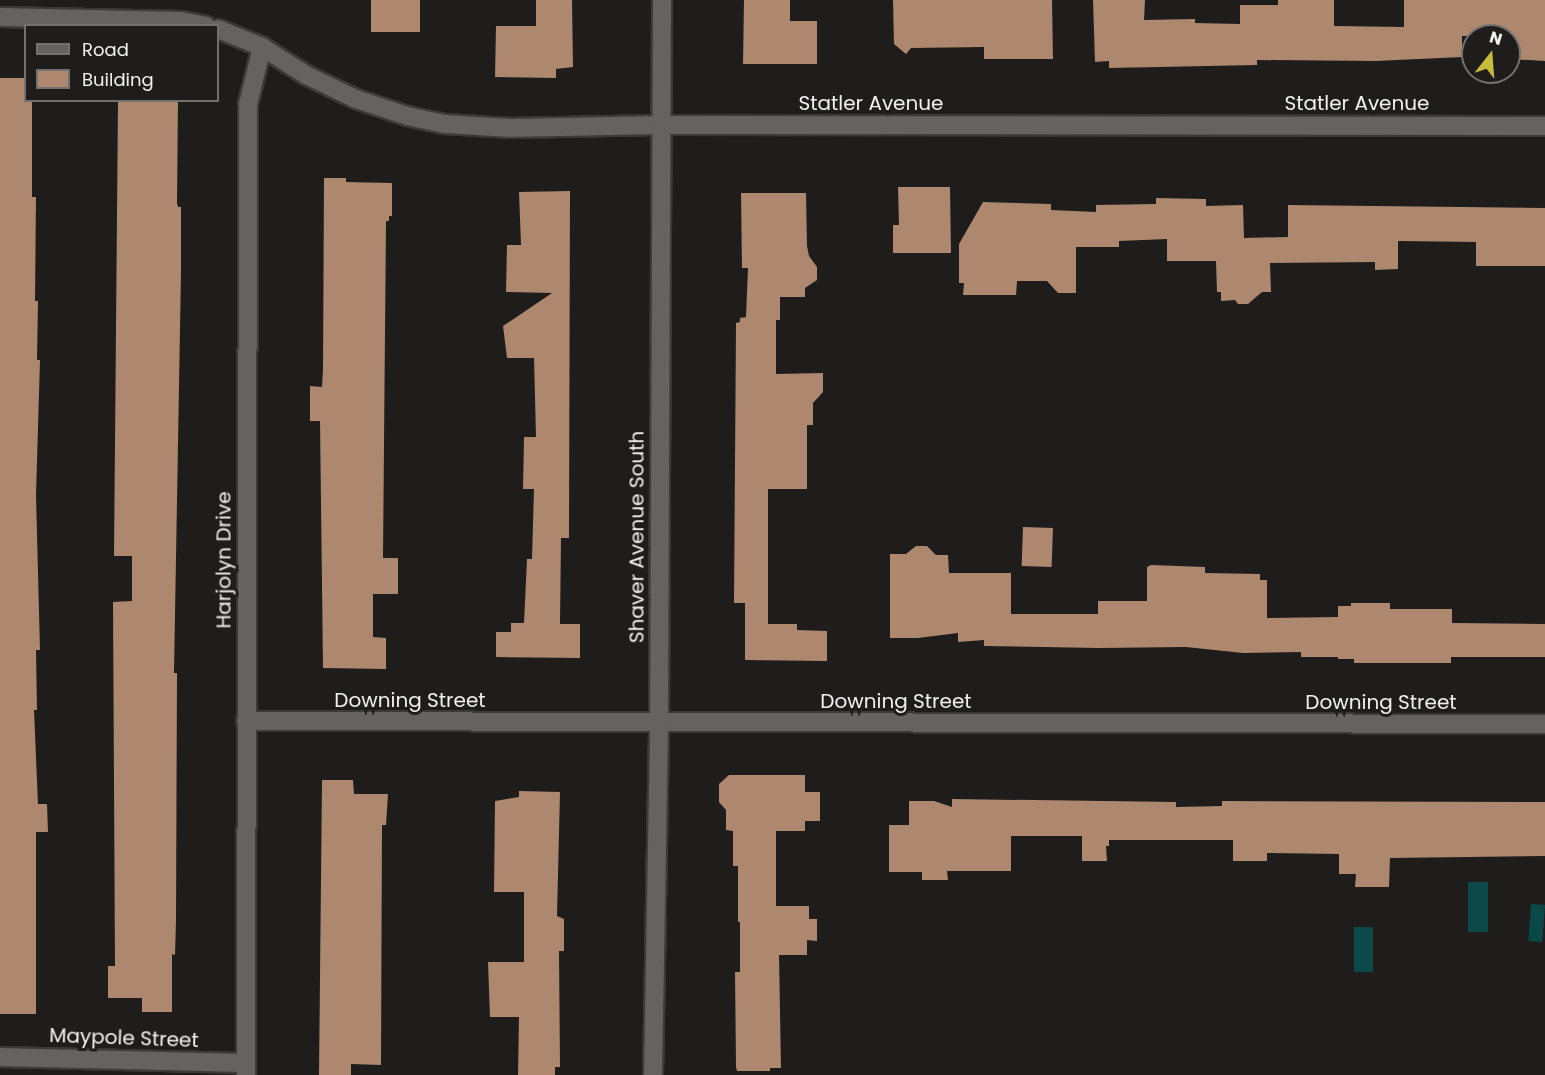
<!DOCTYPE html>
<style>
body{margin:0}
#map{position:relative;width:1545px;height:1075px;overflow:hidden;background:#1f1d1c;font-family:Poppins,sans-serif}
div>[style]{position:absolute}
.water>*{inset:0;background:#0b4949;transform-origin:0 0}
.building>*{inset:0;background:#ad876e;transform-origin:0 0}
.roads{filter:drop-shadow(2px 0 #3c3a39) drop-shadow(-2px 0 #3c3a39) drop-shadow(0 2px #3c3a39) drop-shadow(0 -2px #3c3a39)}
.minor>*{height:18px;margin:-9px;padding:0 9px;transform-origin:9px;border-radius:9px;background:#656261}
span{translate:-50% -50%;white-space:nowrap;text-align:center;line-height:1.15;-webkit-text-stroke:6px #1f1d1c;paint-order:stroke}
.street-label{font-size:20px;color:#f2f0ef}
.legend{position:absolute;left:24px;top:24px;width:195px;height:78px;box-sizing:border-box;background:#1f1d1c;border:2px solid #737170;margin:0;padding:8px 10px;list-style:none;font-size:18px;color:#f2f0ef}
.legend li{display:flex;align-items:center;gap:12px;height:30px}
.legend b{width:30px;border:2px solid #737170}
.north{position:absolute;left:1461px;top:24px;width:60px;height:60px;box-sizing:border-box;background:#1f1d1c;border:2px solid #737170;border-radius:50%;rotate:17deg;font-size:16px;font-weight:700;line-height:24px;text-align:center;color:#f2f0ef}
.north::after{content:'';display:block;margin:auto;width:21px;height:27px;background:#c6bc3c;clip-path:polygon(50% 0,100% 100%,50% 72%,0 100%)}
</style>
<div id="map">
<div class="water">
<i style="left:1468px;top:882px;width:20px;height:50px"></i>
<i style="left:1531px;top:904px;width:14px;height:37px;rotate:4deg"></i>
<i style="left:1354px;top:927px;width:19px;height:45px"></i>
</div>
<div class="building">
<i style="left:371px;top:0;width:49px;height:32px"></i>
<i style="clip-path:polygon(536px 0,572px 0,573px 67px,556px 69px,556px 78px,495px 77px,496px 26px,536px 26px)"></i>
<i style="clip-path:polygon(744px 0,790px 0,790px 21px,817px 21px,817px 64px,743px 64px)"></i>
<i style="clip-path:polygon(893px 0,1052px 0,1053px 59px,984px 59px,984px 47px,911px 48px,906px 54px,894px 44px)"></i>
<i style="clip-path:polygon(1093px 0,1145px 0,1144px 20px,1195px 19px,1195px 23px,1240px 24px,1240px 5px,1278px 5px,1278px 0,1334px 0,1334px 26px,1404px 27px,1404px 0,1545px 0,1545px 61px,1509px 59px,1509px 36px,1462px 36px,1462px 57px,1376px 61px,1257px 60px,1257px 65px,1109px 68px,1109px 61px,1095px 62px)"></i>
<i style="clip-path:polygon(0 78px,26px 78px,26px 100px,32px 100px,32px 197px,36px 197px,35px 301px,38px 301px,37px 360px,40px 360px,36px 495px,40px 650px,36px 650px,37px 710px,34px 710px,38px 804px,47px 804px,48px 832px,36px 832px,36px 1014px,0 1014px)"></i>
<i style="clip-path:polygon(118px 100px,178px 100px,177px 203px,178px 207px,181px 207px,181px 272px,174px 673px,177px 673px,176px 921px,175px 955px,172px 954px,172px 1012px,142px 1012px,142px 998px,108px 998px,108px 966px,115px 966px,113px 602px,132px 601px,132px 556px,114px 556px)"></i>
<i style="clip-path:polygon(324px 178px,346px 178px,346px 182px,392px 183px,392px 216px,389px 216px,389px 221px,386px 221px,383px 558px,398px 558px,398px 594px,373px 594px,373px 637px,386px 638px,386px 669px,323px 668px,320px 421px,310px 421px,310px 386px,322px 387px,323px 369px)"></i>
<i style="clip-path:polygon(898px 187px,950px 187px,951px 253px,893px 253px,893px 225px,899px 225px)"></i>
<i style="clip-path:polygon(570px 191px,569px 534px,569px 538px,561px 538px,560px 624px,580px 624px,580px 658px,496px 657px,496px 632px,511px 632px,511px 623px,524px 623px,527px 559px,532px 559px,534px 489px,523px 489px,524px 437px,536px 437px,534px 358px,507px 358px,503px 326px,552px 293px,506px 292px,507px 245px,521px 245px,519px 192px)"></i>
<i style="clip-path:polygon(741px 193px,806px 193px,807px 246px,809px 256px,817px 267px,817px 280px,805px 288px,805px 297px,780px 297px,780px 320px,776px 320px,776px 374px,823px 373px,823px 392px,813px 403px,813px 425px,807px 425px,807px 489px,768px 489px,768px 624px,797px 624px,797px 630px,827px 631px,827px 661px,745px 660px,745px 603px,734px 603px,736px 323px,740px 322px,740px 318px,746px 317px,748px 268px,742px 268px)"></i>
<i style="clip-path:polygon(1156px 198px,1206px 199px,1206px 206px,1243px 205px,1244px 238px,1288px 237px,1288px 205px,1545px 208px,1545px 266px,1476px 266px,1476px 242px,1398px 241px,1398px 269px,1375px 270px,1375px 262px,1270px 263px,1271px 292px,1262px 292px,1248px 304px,1238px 304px,1235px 300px,1221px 301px,1221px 292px,1217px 292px,1216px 261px,1167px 261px,1167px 239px,1119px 241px,1119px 247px,1076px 247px,1076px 293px,1058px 293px,1047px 281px,1017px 281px,1016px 295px,963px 295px,964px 283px,959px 283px,959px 244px,983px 202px,1051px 204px,1051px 210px,1096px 212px,1096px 205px,1156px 204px)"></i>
<i style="left:1023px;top:527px;width:30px;height:39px;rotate:2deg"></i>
<i style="clip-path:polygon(916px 546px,927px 546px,936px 555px,948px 555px,949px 573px,1011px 573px,1011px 614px,1098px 614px,1098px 601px,1147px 601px,1147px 567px,1151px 565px,1205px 567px,1205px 573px,1260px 574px,1260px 580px,1267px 580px,1267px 618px,1338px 617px,1338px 606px,1351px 606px,1351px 603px,1390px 603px,1390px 609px,1452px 609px,1452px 623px,1545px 624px,1545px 657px,1451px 657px,1451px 663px,1354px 663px,1354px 659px,1338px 659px,1338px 657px,1301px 657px,1301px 652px,1243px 653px,1186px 647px,1098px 648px,984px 646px,984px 640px,958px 642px,958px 633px,918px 638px,890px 638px,890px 554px,906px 554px)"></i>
<i style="clip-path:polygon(729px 775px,805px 775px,805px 792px,820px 792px,820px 821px,805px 821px,805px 831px,776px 831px,776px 906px,809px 906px,809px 919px,817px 919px,817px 941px,807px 940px,807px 955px,779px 955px,781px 1068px,770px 1068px,770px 1071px,737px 1071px,736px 1067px,735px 972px,740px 972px,740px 922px,738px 922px,738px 866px,733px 866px,733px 831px,726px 830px,726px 810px,719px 802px,719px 784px)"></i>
<i style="clip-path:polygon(322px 780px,353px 780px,354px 794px,388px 794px,386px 825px,382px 825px,381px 1065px,351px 1064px,351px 1075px,319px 1075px)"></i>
<i style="clip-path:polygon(519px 791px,560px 792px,557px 916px,564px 919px,564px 951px,559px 951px,560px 1067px,555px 1067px,555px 1075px,518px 1075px,519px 1017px,490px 1017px,488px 962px,524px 962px,524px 892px,494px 892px,495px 801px,519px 797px)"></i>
<i style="clip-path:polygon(952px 799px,1176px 802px,1176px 807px,1222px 806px,1222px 801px,1545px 802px,1545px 856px,1390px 858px,1389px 887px,1355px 887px,1356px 874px,1339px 874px,1339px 854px,1267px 853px,1267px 861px,1233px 861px,1233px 840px,1109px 840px,1109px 846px,1106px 846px,1107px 861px,1082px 861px,1082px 836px,1011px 836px,1011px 871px,947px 871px,948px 880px,922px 880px,922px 872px,889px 872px,889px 825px,909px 825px,909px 801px,934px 801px,952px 807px)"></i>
</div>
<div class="roads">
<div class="minor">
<i style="left:0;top:17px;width:181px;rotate:1.3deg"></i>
<i style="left:181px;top:21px;width:25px;rotate:11deg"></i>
<i style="left:218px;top:29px;width:48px;rotate:22.2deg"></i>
<i style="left:262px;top:47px;width:52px;rotate:32.5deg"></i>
<i style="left:306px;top:75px;width:55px;rotate:25.6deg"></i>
<i style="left:356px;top:99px;width:54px;rotate:18.4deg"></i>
<i style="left:407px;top:116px;width:39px;rotate:12deg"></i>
<i style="left:445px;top:124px;width:65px;rotate:3.5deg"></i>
<i style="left:510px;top:128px;width:150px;rotate:-1.1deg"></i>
<i style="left:660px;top:125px;width:885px;rotate:0.06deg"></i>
<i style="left:246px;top:721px;width:1299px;rotate:0.13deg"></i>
<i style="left:0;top:1057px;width:246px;rotate:1.4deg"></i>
<i style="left:246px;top:1075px;width:971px;rotate:-89.88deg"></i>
<i style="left:248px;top:104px;width:59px;rotate:-76.2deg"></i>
<i style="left:653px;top:1075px;width:353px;rotate:-89deg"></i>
<i style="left:659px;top:722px;width:722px;rotate:-89.76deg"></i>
</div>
</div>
<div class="street-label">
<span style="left:871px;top:103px">Statler Avenue</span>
<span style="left:1357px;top:103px">Statler Avenue</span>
<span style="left:637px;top:537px;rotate:-90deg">Shaver Avenue South</span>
<span style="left:224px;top:560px;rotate:-90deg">Harjolyn Drive</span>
<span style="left:410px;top:700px">Downing Street</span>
<span style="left:896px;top:701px">Downing Street</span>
<span style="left:1381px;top:702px">Downing Street</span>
<span style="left:124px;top:1038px;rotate:2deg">Maypole Street</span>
</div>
<ul class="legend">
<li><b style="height:8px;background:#656261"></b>Road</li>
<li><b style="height:16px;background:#ad876e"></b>Building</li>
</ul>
<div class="north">N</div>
</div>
